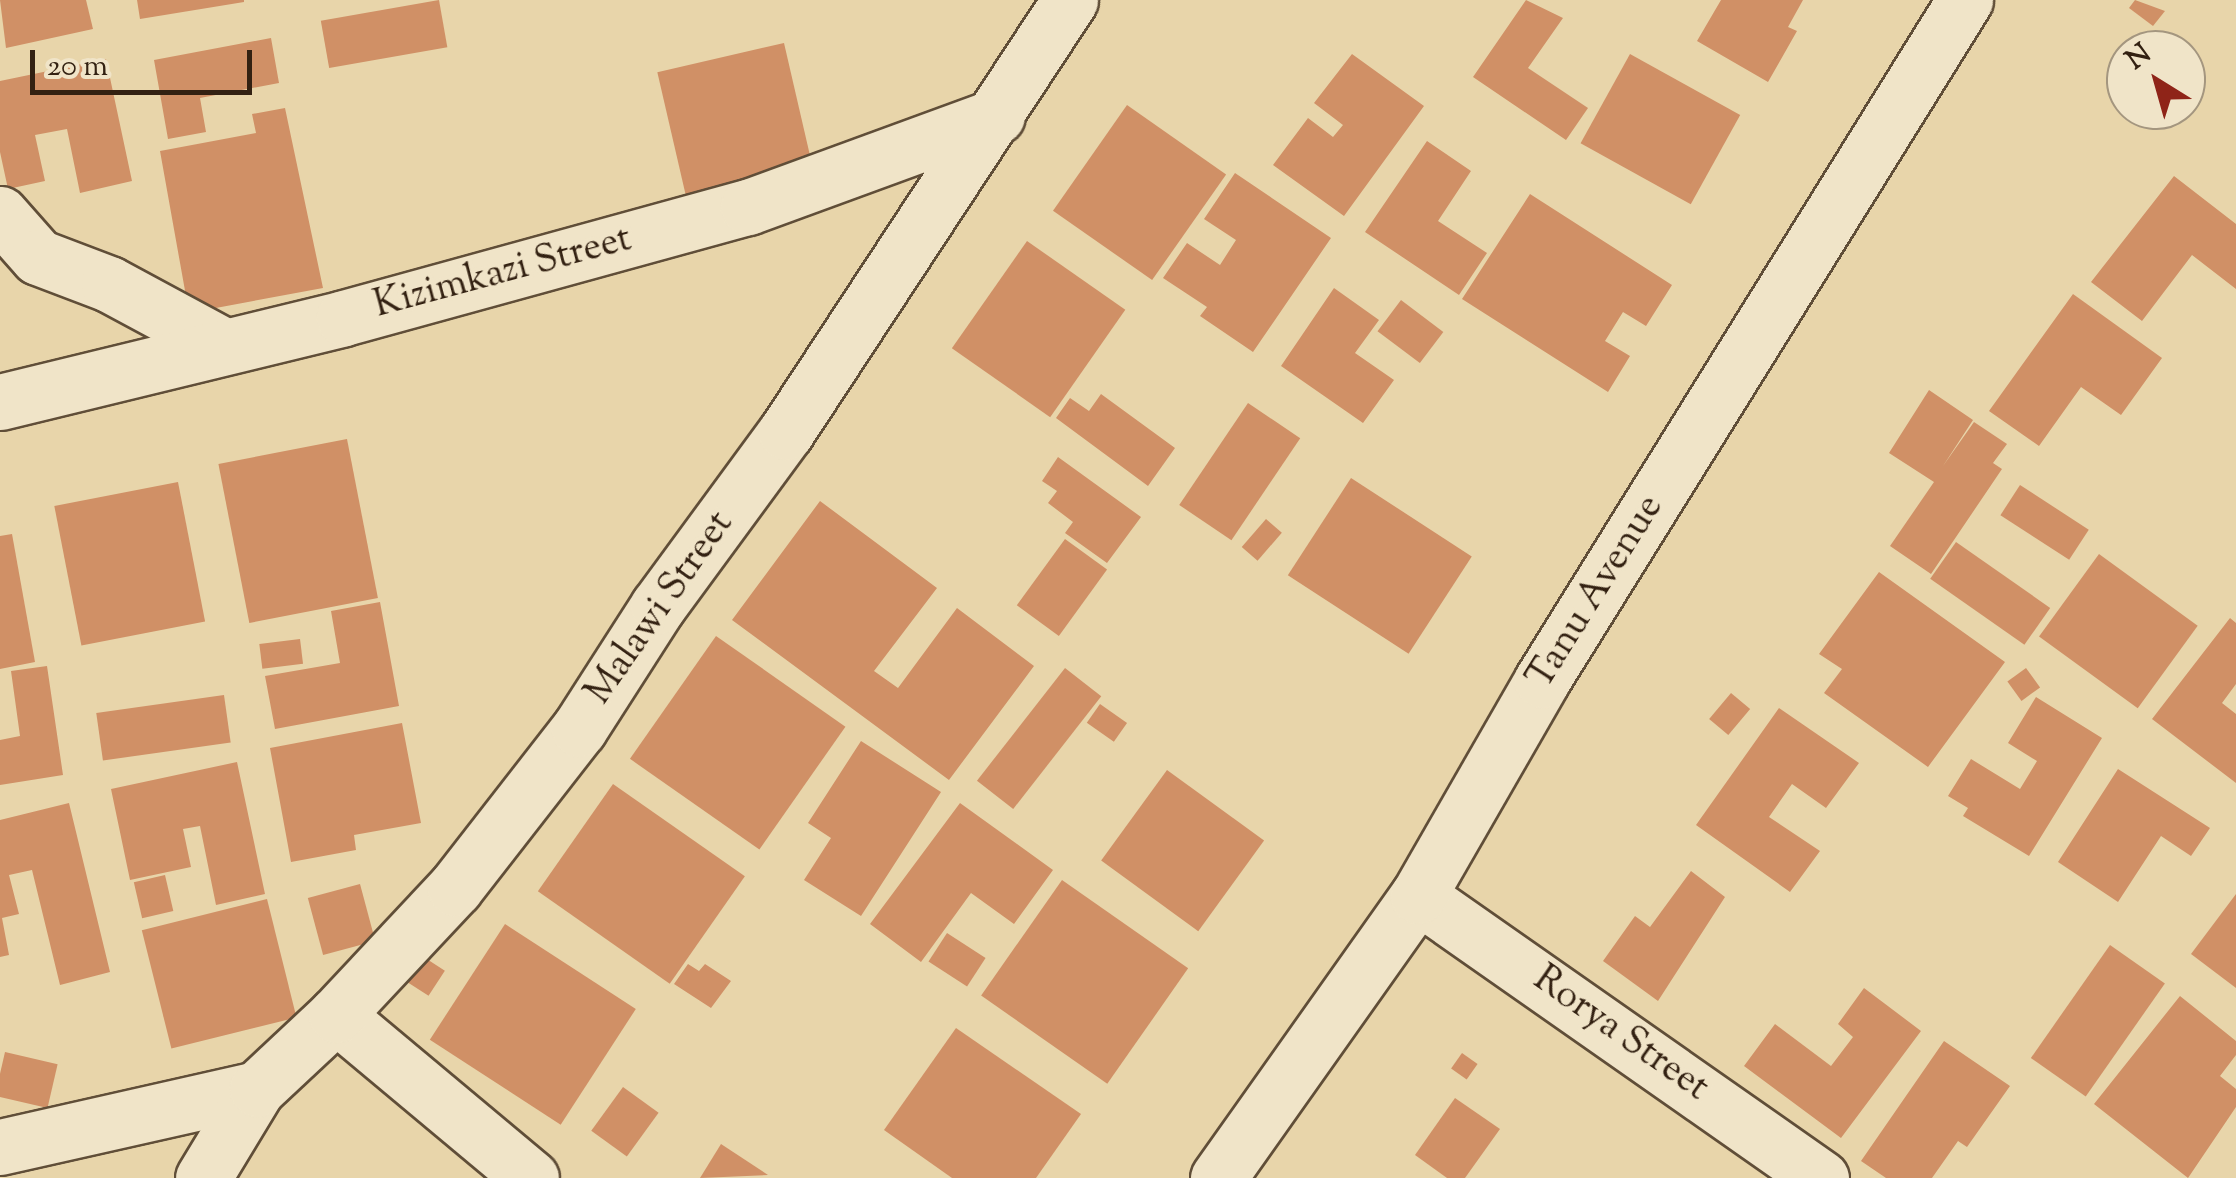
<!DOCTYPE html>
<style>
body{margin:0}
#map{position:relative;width:2236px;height:1178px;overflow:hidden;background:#e8d5aa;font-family:"Sorts Mill Goudy",serif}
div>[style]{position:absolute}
.building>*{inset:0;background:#d09066;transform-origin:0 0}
.roads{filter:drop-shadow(2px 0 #604e38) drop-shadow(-2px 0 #604e38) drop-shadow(0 2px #604e38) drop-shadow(0 -2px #604e38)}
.minor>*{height:55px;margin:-27.5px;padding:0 27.5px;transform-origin:27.5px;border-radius:27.5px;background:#f0e4c8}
span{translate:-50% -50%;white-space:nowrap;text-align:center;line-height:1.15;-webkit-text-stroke:8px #f0e4c8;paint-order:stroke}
.street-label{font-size:38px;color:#332112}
.north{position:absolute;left:2106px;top:30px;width:100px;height:100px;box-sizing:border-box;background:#f0e4c8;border:2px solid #a4967f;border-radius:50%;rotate:323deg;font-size:28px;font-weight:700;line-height:40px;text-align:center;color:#332112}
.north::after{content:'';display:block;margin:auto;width:35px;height:45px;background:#8f2418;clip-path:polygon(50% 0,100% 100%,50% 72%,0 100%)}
.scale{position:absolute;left:30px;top:50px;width:222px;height:45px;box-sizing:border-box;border:5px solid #332112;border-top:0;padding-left:12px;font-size:30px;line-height:35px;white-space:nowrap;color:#332112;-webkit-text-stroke:8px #f0e4c8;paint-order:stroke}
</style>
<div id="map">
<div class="building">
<i style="clip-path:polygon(0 0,86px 0,93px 29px,6px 48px)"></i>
<i style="clip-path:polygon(137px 0,244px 0,244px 2px,140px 19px)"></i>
<i style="left:439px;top:0;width:48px;height:120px;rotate:80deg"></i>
<i style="clip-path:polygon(1526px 0,1563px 18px,1528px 68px,1588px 108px,1566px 140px,1473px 77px)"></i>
<i style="clip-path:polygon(1721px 0,1803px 0,1788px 27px,1797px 31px,1768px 82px,1697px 41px)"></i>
<i style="clip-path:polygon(2135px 0,2165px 11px,2153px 26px,2129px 8px)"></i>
<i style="clip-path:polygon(271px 38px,279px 83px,200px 98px,206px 132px,168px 139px,154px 60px)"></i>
<i style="left:784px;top:43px;width:133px;height:130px;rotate:77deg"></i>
<i style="clip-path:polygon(1352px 54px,1424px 106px,1344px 216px,1273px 165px,1308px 118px,1333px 137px,1343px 125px,1314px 103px)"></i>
<i style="left:1630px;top:54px;width:126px;height:102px;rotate:29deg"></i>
<i style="clip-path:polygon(106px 59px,132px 181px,80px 193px,67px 129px,35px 135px,45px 181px,8px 189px,0 152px,0 81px)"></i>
<i style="left:1127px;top:105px;width:121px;height:129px;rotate:35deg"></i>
<i style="clip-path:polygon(285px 108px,323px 288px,189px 313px,160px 151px,256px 133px,252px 114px)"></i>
<i style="clip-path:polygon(1427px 141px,1471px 171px,1438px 221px,1487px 253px,1459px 295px,1365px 232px)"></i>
<i style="clip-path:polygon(1235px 173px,1331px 238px,1253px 352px,1200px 316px,1207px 307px,1163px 278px,1187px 243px,1220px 265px,1236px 240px,1204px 219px)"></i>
<i style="clip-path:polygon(2174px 176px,2236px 224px,2236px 289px,2192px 255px,2142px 321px,2091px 282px)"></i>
<i style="clip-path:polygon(1530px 194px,1672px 285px,1646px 326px,1623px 312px,1605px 341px,1630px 356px,1608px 392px,1462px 299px)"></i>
<i style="left:1027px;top:241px;width:120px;height:131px;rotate:35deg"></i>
<i style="clip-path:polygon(1334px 288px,1379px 320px,1355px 353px,1394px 380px,1363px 423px,1281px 366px)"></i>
<i style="clip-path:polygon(2073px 294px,2162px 358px,2121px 415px,2081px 387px,2039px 446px,1989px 411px)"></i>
<i style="left:1401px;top:300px;width:53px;height:39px;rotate:37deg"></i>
<i style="clip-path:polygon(1929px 390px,1973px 420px,1943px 466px,1974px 422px,2007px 444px,1993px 463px,2002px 469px,1931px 574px,1890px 546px,1934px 482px,1889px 453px)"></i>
<i style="clip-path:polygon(1101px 394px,1175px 448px,1148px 486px,1056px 418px,1070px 398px,1089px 411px)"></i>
<i style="left:1248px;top:403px;width:63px;height:123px;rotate:34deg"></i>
<i style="left:347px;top:439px;width:162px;height:131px;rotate:79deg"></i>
<i style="clip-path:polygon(1058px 457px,1141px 517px,1107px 563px,1065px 533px,1073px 522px,1048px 503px,1057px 491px,1042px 481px)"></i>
<i style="left:1351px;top:478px;width:144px;height:116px;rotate:33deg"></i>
<i style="left:178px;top:482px;width:142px;height:126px;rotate:79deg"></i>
<i style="left:2020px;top:485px;width:82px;height:36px;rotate:33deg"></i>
<i style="clip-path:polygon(820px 501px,937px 588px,874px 671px,898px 688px,957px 608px,1034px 666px,949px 780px,732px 620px)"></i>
<i style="left:1266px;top:519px;width:21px;height:37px;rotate:41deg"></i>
<i style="clip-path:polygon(12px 534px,35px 662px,0 669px,0 536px)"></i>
<i style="left:1065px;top:539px;width:52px;height:82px;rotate:36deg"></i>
<i style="left:1956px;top:542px;width:115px;height:45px;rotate:35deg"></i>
<i style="left:2099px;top:554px;width:122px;height:102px;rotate:36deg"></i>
<i style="clip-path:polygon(1879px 572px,2005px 662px,1928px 767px,1824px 693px,1842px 669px,1819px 654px)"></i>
<i style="clip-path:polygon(380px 602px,399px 706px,275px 729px,265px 676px,340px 663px,331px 611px)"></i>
<i style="clip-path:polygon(2230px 618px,2236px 623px,2236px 684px,2222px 703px,2236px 714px,2236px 783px,2152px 719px)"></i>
<i style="left:716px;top:636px;width:158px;height:150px;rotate:35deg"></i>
<i style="left:300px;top:639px;width:25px;height:41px;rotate:83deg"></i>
<i style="clip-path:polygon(47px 666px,63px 775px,0 785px,0 740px,20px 736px,11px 671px)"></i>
<i style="left:1065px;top:668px;width:46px;height:143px;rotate:38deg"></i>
<i style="left:2026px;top:668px;width:24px;height:23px;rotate:54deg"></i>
<i style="left:1731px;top:693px;width:25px;height:34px;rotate:40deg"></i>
<i style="left:224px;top:695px;width:48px;height:129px;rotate:82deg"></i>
<i style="clip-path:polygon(2036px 697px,2102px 738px,2029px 856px,1963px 816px,1968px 808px,1948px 796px,1971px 759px,2020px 789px,2037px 761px,2008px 743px)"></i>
<i style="left:1100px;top:704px;width:33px;height:23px;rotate:35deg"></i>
<i style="clip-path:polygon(1779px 708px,1859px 763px,1826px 808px,1792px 784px,1769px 817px,1820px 851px,1790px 892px,1696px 825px)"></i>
<i style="clip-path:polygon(402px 723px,421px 823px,354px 835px,356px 850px,291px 862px,270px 748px)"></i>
<i style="clip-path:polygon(861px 741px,941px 792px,861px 916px,804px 880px,831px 838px,808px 823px)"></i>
<i style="clip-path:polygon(237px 762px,265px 894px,216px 905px,200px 826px,183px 829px,191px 867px,130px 880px,111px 789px)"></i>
<i style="clip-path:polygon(2118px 769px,2210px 828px,2191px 856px,2161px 836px,2118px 902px,2058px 862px)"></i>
<i style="left:1167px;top:770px;width:120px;height:112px;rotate:36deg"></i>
<i style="left:613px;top:784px;width:161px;height:131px;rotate:35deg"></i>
<i style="clip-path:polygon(69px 803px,110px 972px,60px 985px,32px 870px,9px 875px,19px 914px,2px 918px,9px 955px,0 957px,0 820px)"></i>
<i style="clip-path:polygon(960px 803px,1053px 870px,1014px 924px,971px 893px,921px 962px,870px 924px)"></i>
<i style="clip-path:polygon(1691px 871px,1725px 897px,1658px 1001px,1603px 961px,1635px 916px,1650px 927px)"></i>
<i style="left:165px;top:875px;width:37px;height:32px;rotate:77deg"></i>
<i style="left:1062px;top:880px;width:154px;height:141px;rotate:35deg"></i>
<i style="left:360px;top:884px;width:59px;height:54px;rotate:75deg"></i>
<i style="clip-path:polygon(2236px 894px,2236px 988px,2191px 954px)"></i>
<i style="left:267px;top:899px;width:122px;height:129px;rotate:76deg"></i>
<i style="left:505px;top:924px;width:156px;height:138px;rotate:33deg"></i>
<i style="left:947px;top:933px;width:46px;height:34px;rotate:33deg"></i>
<i style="left:2110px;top:945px;width:67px;height:138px;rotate:35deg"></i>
<i style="left:413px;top:950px;width:38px;height:30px;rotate:33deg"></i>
<i style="clip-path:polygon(688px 964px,699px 971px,705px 964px,731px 981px,711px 1008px,674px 984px)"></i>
<i style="clip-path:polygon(1864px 988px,1921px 1031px,1841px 1138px,1744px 1066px,1775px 1024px,1831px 1066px,1853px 1037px,1838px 1024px)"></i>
<i style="clip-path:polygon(2180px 996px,2236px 1041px,2236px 1055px,2220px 1076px,2236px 1089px,2236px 1107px,2188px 1178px,2094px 1104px)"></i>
<i style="clip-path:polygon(956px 1028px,1081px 1114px,1036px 1178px,952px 1178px,884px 1130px)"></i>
<i style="clip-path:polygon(1944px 1041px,2010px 1086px,1967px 1147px,1958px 1141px,1932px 1178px,1886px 1178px,1861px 1161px)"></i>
<i style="left:5px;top:1052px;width:54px;height:45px;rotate:13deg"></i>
<i style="left:1462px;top:1053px;width:19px;height:19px;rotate:35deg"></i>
<i style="left:623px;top:1087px;width:44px;height:54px;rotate:36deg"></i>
<i style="clip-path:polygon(1455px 1098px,1500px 1129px,1465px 1178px,1447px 1178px,1415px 1155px)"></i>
<i style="clip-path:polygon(721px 1144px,768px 1175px,700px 1178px)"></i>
</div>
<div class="roads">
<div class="minor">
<i style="left:0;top:214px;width:57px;rotate:48.5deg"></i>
<i style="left:38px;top:257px;width:76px;rotate:20.8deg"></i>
<i style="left:109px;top:284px;width:131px;rotate:28.3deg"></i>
<i style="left:0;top:402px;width:354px;rotate:-13.7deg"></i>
<i style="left:344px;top:318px;width:419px;rotate:-15.4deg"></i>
<i style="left:748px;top:207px;width:265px;rotate:-20.1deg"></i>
<i style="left:1418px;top:896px;width:492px;rotate:35deg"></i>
<i style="left:336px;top:1015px;width:254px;rotate:39.9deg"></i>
<i style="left:0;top:1147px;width:263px;rotate:-12.7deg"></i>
<i style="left:203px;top:1178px;width:104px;rotate:-58.8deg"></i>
<i style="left:257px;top:1089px;width:108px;rotate:-43.1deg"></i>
<i style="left:336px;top:1015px;width:174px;rotate:-46.9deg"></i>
<i style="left:455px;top:888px;width:202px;rotate:-52.1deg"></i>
<i style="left:579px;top:729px;width:146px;rotate:-57.3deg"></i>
<i style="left:658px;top:606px;width:216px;rotate:-53.7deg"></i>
<i style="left:786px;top:432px;width:517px;rotate:-56.68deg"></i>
<i style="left:1218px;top:1178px;width:346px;rotate:-54.7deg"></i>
<i style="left:1418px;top:896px;width:249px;rotate:-60.1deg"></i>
<i style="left:1542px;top:680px;width:801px;rotate:-58.12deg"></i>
</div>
</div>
<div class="street-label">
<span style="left:503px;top:274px;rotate:-15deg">Kizimkazi Street</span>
<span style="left:1597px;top:593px;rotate:-58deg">Tanu Avenue</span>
<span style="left:661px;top:609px;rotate:-55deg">Malawi Street</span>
<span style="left:1620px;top:1035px;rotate:35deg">Rorya Street</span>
</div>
<div class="north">N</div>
<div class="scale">20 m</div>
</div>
